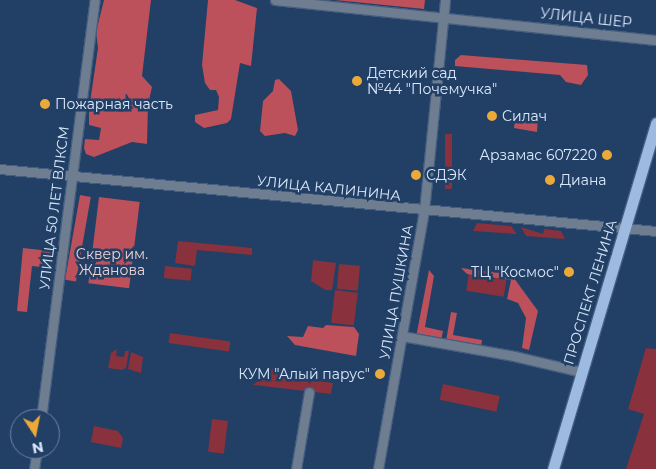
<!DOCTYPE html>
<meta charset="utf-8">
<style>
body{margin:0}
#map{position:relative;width:656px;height:469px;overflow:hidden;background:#223f65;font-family:Montserrat,sans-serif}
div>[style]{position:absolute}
.green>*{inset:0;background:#89313c;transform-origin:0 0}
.forest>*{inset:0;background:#bc505b;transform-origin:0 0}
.roads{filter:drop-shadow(1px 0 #435e80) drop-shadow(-1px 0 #435e80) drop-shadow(0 1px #435e80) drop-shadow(0 -1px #435e80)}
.minor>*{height:9px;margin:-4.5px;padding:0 4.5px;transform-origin:4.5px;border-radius:4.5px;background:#6f7d90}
.major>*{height:11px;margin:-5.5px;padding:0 5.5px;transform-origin:5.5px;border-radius:5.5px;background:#9dbae0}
.dots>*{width:14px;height:14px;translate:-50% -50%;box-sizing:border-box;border:2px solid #223f65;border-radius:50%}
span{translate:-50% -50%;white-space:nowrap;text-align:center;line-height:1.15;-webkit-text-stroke:5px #223f65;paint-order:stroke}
.street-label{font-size:14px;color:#dbe9fc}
.poi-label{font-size:14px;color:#dbe9fc}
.left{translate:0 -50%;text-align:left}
.right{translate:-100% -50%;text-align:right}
.park-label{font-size:14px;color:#f0d2d3}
.north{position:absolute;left:10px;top:409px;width:50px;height:50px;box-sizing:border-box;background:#223f65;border:1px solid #6c83a1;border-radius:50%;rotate:169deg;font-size:14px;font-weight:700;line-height:20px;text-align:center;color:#dbe9fc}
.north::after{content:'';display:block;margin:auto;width:18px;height:22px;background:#eba93a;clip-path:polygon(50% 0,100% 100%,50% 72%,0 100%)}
</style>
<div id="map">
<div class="green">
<i style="left:445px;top:134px;width:7px;height:55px"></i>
<i style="clip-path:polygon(477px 223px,511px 226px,517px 234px,473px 231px)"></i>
<i style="clip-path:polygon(521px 227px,543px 234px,544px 229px,561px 231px,565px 239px,526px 236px)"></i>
<i style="clip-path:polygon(178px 241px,252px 248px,252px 255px,197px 250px,195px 266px,175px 263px)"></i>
<i style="clip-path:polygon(313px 260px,336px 263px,332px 290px,325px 290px,311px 281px)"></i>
<i style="left:339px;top:264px;width:21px;height:25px;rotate:5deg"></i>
<i style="left:165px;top:266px;width:27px;height:12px;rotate:6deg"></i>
<i style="left:469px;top:273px;width:38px;height:18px;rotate:9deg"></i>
<i style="left:335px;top:290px;width:23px;height:33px;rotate:7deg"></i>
<i style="left:170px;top:333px;width:61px;height:10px;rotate:8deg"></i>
<i style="clip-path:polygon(646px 348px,656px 349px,656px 469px,626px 469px,644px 414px,628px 409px)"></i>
<i style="clip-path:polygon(117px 349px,116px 356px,124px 357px,125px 351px,129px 351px,126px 368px,122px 370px,108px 368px,111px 353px)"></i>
<i style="clip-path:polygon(131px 352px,143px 357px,141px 373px,128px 369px)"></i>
<i style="clip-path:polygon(272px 369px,295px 377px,333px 383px,331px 394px,253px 385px)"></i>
<i style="left:443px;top:384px;width:58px;height:16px;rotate:12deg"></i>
<i style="left:212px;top:419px;width:16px;height:33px;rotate:7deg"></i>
<i style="clip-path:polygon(94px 426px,118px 431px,123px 438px,121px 448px,91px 442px)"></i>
</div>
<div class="forest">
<i style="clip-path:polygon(104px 0,151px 0,142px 76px,152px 87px,148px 105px,147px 144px,132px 142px,94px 157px,86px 154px,84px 148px,85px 139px,99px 140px,101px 128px,89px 125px,89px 109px,98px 48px,96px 32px)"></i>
<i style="clip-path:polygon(208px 0,235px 0,257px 8px,251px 66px,240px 63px,231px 119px,227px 123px,204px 128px,195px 122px,195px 115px,218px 110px,219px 97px,216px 90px,210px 90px,205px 83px,202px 65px)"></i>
<i style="clip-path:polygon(335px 0,425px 0,424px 9px)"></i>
<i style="clip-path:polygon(461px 55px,587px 65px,588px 75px,581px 85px,566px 82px,560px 75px,455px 66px,455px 60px)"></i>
<i style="clip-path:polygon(279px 79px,291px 91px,298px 130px,295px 136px,285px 133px,265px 136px,260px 131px,263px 101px,273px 91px,275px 80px)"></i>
<i style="clip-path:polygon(516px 111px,538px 117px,537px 132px,514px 128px)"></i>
<i style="left:80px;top:195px;width:11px;height:86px;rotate:10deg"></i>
<i style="left:99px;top:197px;width:41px;height:87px;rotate:7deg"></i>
<i style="clip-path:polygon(23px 248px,50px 251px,49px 268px,32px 266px,27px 312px,17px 311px)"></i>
<i style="clip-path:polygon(461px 268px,511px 274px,538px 311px,529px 350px,522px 348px,526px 318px,518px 303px,507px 299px,511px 280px,467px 274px)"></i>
<i style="clip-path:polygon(429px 270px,434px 276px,425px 327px,443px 331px,441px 341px,416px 337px)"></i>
<i style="clip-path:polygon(451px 312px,457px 313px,453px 335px,482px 340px,481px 348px,446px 341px)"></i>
<i style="clip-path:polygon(326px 325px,354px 327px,359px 334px,356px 356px,295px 345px,287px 336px,303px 337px,308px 326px,323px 328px)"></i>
</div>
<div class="roads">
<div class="minor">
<i style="left:275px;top:0;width:383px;rotate:6deg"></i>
<i style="left:0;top:169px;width:659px;rotate:5.4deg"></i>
<i style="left:402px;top:336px;width:114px;rotate:10.1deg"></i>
<i style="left:514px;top:356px;width:69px;rotate:13.4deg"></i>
<i style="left:41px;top:419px;width:422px;rotate:-82.7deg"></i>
<i style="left:34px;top:469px;width:20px;rotate:-81deg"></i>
<i style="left:296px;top:469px;width:78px;rotate:-80.4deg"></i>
<i style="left:378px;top:469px;width:262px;rotate:-79.9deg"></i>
<i style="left:424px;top:211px;width:212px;rotate:-84.3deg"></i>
</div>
<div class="major">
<i style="left:553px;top:469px;width:361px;rotate:-73.4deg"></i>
</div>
</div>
<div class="dots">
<i style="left:357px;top:81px;background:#eba93a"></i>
<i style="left:45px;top:104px;background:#eba93a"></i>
<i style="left:492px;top:116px;background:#eba93a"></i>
<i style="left:607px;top:155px;background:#eba93a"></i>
<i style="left:416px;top:175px;background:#eba93a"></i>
<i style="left:550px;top:180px;background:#eba93a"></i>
<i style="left:569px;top:272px;background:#eba93a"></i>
<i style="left:380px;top:374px;background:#eba93a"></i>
</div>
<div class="street-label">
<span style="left:586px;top:18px;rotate:6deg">УЛИЦА ШЕР</span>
<span style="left:329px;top:188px;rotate:6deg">УЛИЦА КАЛИНИНА</span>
<span style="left:54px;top:208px;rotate:-83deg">УЛИЦА 50 ЛЕТ ВЛКСМ</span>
<span style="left:396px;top:292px;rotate:-80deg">УЛИЦА ПУШКИНА</span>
<span style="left:590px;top:292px;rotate:-73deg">ПРОСПЕКТ ЛЕНИНА</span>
</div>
<div class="poi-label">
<span class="left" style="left:367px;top:81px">Детский сад<br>№44 "Почемучка"</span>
<span class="left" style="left:55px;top:104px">Пожарная часть</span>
<span class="left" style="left:502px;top:116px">Силач</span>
<span class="right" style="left:597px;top:155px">Арзамас 607220</span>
<span class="left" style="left:426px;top:175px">СДЭК</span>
<span class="left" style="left:560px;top:180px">Диана</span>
<span class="right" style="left:559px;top:272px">ТЦ "Космос"</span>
<span class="right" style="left:370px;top:374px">КУМ "Алый парус"</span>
</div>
<div class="park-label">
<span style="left:112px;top:262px">Сквер им.<br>Жданова</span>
</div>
<div class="north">N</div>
</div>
